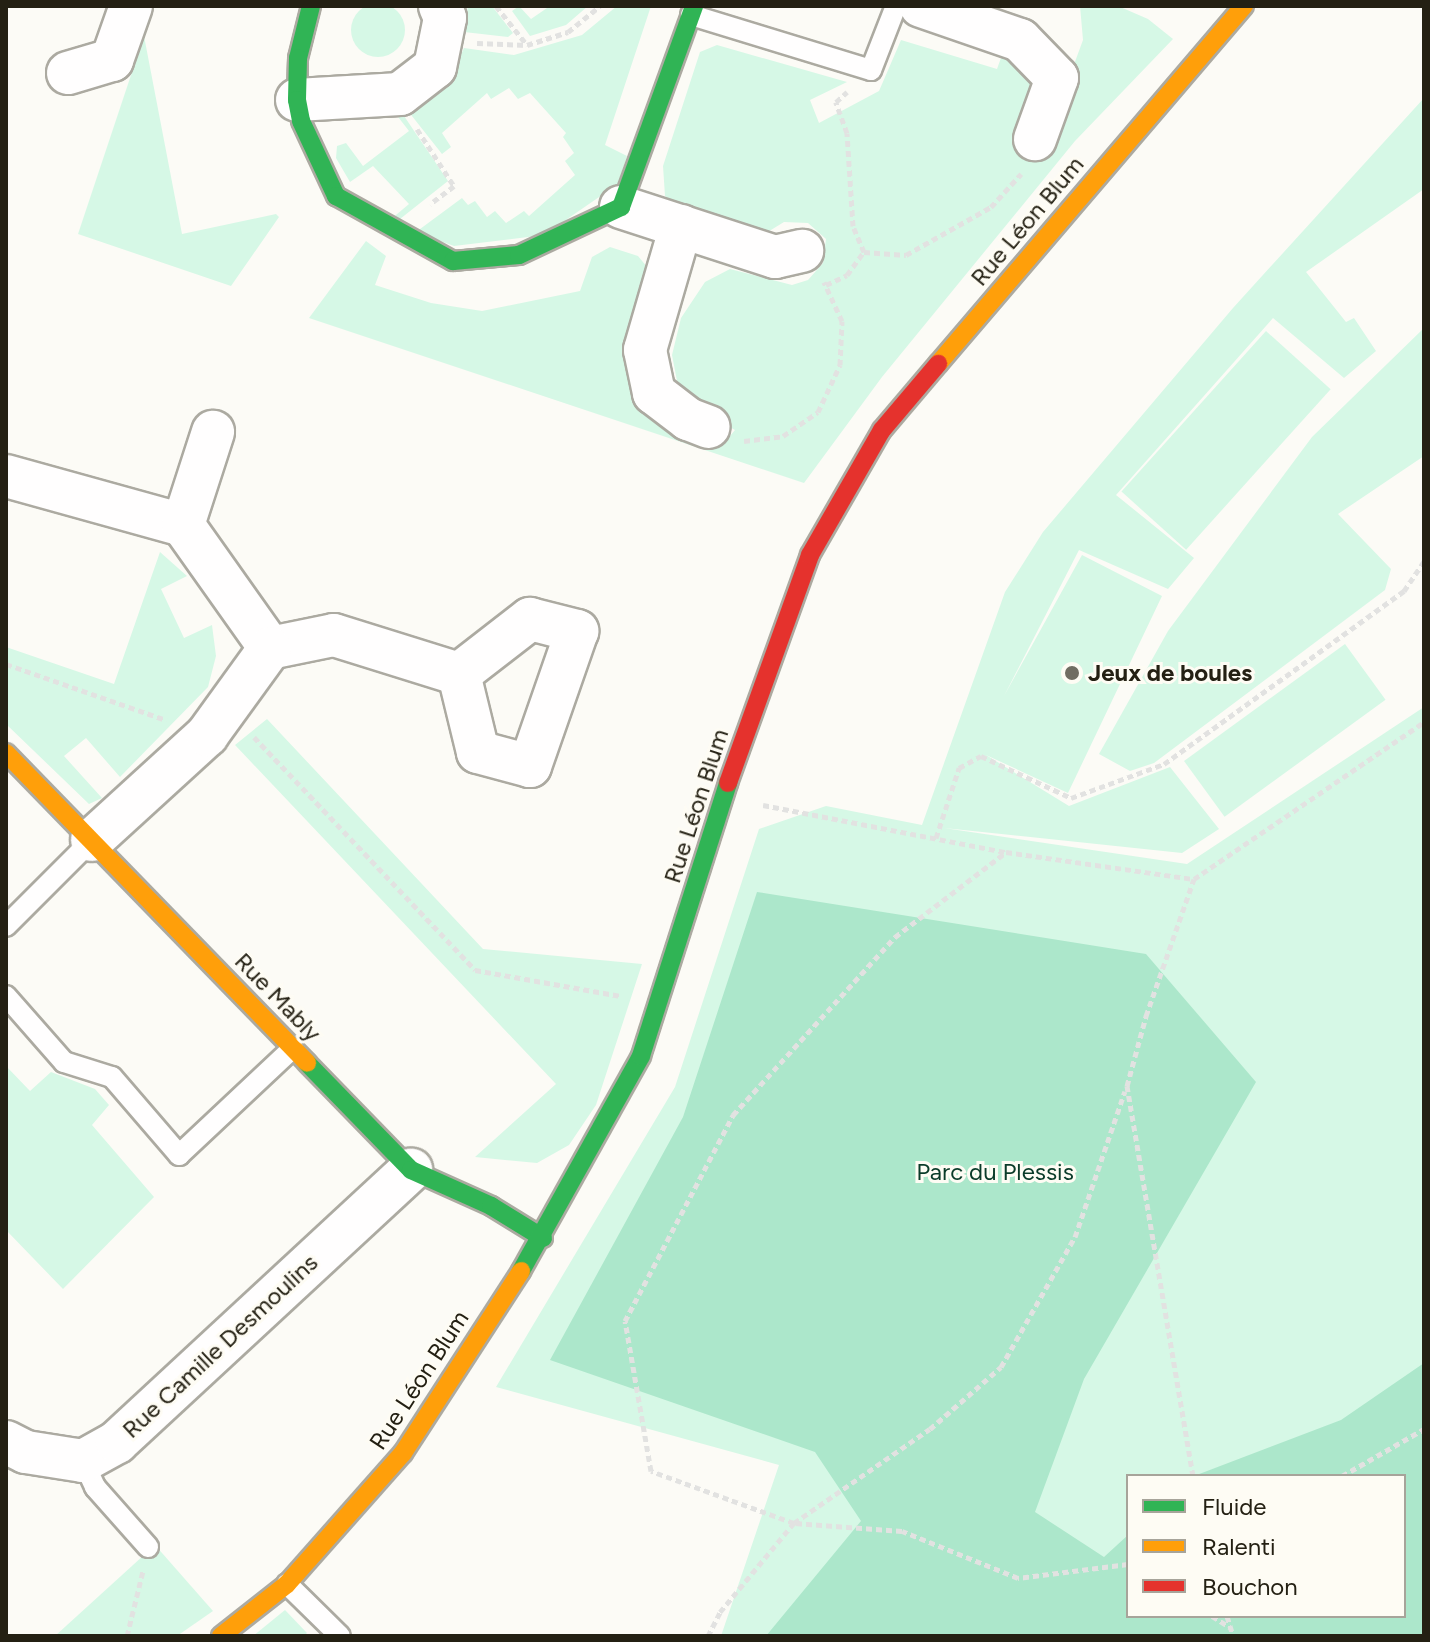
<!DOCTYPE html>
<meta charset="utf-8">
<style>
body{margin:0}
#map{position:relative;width:1430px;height:1642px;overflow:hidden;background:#fcfbf6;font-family:Figtree,sans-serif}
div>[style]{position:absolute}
.green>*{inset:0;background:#d6f8e6;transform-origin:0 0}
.round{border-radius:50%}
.forest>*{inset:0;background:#ace7cb}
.path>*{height:5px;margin-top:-2.5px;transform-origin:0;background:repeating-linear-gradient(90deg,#e2e2e1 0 6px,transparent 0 10px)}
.roads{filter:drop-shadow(2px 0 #acaaa1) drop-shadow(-2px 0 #acaaa1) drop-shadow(0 2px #acaaa1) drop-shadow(0 -2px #acaaa1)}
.lane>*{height:20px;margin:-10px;padding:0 10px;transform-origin:10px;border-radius:10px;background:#fffefe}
.street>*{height:42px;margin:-21px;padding:0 21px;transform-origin:21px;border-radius:21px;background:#fffefe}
.fast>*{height:18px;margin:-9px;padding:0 9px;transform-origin:9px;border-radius:9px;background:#30b455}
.slow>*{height:18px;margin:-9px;padding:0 9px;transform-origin:9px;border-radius:9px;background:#ff9f0a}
.jam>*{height:18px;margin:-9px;padding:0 9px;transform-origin:9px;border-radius:9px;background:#e5322d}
.dots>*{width:22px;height:22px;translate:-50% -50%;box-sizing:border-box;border:4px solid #fefcf4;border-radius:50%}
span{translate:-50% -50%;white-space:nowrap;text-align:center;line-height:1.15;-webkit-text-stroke:6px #fefcf4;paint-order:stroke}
.street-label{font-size:24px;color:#242013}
.poi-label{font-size:24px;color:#242013;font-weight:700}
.left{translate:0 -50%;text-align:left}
.park-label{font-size:24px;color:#0a3b29}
.frame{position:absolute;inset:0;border:8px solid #242013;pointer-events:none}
.legend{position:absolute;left:1126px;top:1474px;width:280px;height:144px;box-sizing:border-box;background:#fefcf4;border:2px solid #a7a49a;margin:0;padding:10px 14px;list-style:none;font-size:24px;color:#242013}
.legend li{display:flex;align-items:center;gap:16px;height:40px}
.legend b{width:40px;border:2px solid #a7a49a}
</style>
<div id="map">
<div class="green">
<i class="round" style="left:351px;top:3px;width:54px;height:54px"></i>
<i style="clip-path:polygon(468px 6px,492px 6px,513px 33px,508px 37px,464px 32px)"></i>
<i style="clip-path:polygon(519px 6px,531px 19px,547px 8px,588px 6px,566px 25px,530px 36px,512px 11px)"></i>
<i style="clip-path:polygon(617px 6px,651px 6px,605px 145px,627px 156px,618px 184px,544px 235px,454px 246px,416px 232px,462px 198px,468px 205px,475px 201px,487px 217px,495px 211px,506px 223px,524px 211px,529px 216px,575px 175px,565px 161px,574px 153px,563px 137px,566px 133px,530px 93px,518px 99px,509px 88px,491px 99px,487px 93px,442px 133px,451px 147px,442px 154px,408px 111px,451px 76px,464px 48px,514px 55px,582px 35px)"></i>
<i style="clip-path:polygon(1080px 6px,1118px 6px,1148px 19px,1173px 39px,1075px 141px,882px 377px,804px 483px,309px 318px,366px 241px,386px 256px,375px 285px,431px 303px,482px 311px,580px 291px,592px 257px,610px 247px,638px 256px,652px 273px,637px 359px,685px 428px,725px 442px,735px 430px,714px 418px,677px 381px,672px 355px,681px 318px,705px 282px,730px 269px,792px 285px,808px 280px,823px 263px,826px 239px,808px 223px,784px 222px,761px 236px,685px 210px,665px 196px,663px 166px,700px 52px,717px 45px,847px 82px,810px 100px,819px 123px,879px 91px,901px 40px,997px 69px,1002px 55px,1019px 62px,1033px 80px,1041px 154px,1083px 40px)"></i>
<i style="clip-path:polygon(144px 36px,182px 234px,276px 214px,279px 217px,231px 286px,78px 234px)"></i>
<i style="clip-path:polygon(evenodd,1424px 98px,1424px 189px,1306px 272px,1346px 322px,1354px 318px,1376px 351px,1344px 378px,1273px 318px,1116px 495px,1194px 558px,1168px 589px,1079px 550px,1004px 696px,1082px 555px,1162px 596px,1068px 793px,986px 755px,1069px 806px,1170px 767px,1219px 829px,1182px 853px,944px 828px,1187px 864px,1424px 707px,1424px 1636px,721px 1636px,779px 1465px,496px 1387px,675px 1087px,759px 829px,826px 806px,922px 825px,1005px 592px,1043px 532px,1233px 308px,1424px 98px,1128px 1476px,1404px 1476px,1404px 1616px,1128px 1616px,1128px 1476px)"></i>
<i style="clip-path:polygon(395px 113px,402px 113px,448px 181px,400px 219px,390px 220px,409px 204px,373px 166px,350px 182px,336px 158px,337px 146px,346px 143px,363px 166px,409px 131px)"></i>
<i style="clip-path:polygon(1424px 328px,1424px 456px,1338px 514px,1391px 569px,1385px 590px,1154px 763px,1130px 771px,1099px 754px,1168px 631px,1312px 437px)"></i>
<i style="left:1266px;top:331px;width:87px;height:216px;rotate:42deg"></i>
<i style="clip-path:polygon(160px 552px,187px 576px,161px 589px,184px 638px,212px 625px,216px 656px,208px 687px,120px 777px,86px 738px,64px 756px,102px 798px,89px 804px,6px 724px,6px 647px,114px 684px)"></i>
<i style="left:1345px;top:644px;width:69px;height:199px;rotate:54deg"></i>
<i style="clip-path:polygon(267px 719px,483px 949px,642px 964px,596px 1105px,569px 1145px,537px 1163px,475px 1157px,556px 1084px,235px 745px)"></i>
<i style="clip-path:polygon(6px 1066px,30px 1091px,51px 1072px,95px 1089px,109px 1105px,92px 1125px,154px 1197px,63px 1289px,6px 1230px)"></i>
<i style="clip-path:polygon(155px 1545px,213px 1611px,177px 1636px,55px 1636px)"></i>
<i style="clip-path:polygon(285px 1610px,307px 1633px,304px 1636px,253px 1636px)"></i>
</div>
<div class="forest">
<i style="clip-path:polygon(757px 892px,1146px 954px,1256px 1082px,1084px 1379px,1035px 1512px,1104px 1557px,1128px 1535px,1128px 1616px,1404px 1616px,1404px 1476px,1194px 1476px,1341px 1420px,1424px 1363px,1424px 1636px,766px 1636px,861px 1521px,815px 1452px,550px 1360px,683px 1117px)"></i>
</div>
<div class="path">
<i style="left:496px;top:6px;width:50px;rotate:51.5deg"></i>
<i style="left:477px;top:43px;width:50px;rotate:2.3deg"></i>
<i style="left:527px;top:45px;width:43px;rotate:-17.6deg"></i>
<i style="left:568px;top:32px;width:41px;rotate:-39.1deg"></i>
<i style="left:417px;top:129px;width:68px;rotate:57deg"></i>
<i style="left:454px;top:186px;width:30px;rotate:143deg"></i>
<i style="left:864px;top:252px;width:42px;rotate:4.1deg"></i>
<i style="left:906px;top:255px;width:98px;rotate:-29.5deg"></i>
<i style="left:991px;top:207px;width:45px;rotate:-47.7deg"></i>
<i style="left:826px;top:285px;width:23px;rotate:-25deg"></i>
<i style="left:847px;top:275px;width:29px;rotate:-54deg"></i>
<i style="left:864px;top:252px;width:28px;rotate:-113deg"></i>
<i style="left:853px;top:226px;width:93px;rotate:-93.7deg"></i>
<i style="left:847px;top:133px;width:33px;rotate:-110deg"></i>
<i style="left:836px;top:102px;width:15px;rotate:-42deg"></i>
<i style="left:744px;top:441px;width:39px;rotate:-7deg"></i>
<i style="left:783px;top:436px;width:42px;rotate:-34.4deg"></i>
<i style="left:818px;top:412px;width:52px;rotate:-64.9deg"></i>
<i style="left:840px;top:365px;width:44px;rotate:-87.4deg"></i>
<i style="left:842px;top:321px;width:43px;rotate:-114.8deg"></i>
<i style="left:6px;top:664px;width:170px;rotate:19.3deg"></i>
<i style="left:254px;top:737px;width:321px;rotate:46.5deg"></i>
<i style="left:475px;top:970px;width:148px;rotate:10.1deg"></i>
<i style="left:763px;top:805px;width:247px;rotate:11deg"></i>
<i style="left:936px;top:838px;width:74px;rotate:-71.8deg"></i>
<i style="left:959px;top:768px;width:25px;rotate:-29deg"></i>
<i style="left:981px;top:756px;width:99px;rotate:25deg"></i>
<i style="left:1071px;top:798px;width:99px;rotate:-20.1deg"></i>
<i style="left:1164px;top:764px;width:296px;rotate:-35.8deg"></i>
<i style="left:1404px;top:591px;width:36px;rotate:-56deg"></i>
<i style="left:1193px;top:1476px;width:396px;rotate:-99.6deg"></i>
<i style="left:1127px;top:1086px;width:73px;rotate:-74.8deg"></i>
<i style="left:1146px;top:1016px;width:145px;rotate:-70.7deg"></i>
<i style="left:1194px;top:879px;width:278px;rotate:-34.3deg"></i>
<i style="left:1342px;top:1476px;width:95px;rotate:-29.8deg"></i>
<i style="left:1128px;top:1564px;width:111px;rotate:172.7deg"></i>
<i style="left:1018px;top:1578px;width:125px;rotate:-157.9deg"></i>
<i style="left:902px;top:1531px;width:108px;rotate:-175.8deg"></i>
<i style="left:794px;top:1523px;width:152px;rotate:-160deg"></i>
<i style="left:651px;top:1471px;width:152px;rotate:-99.8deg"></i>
<i style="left:625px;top:1321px;width:233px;rotate:-62.3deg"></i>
<i style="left:733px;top:1115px;width:241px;rotate:-47.7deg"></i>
<i style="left:895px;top:937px;width:140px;rotate:-37.4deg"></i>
<i style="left:1006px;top:852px;width:190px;rotate:8.2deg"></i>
<i style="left:1212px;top:1616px;width:22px;rotate:32deg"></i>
<i style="left:1227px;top:1616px;width:21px;rotate:73deg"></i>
<i style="left:127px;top:1636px;width:67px;rotate:-76.2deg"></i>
<i style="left:708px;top:1636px;width:27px;rotate:-63deg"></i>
<i style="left:720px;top:1612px;width:116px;rotate:-50.3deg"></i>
<i style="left:794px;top:1523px;width:165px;rotate:-34.7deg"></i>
<i style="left:930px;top:1429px;width:94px;rotate:-41.1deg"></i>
<i style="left:1001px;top:1367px;width:150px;rotate:-60.4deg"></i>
<i style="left:1075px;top:1237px;width:154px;rotate:-71.1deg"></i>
</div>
<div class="roads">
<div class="lane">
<i style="left:691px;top:15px;width:188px;rotate:17deg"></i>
<i style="left:871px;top:70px;width:69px;rotate:-68.7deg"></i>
<i style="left:6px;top:926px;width:122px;rotate:-45deg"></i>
<i style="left:6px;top:996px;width:88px;rotate:48.7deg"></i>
<i style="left:64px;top:1062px;width:50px;rotate:17.4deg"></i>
<i style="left:112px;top:1077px;width:103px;rotate:49.3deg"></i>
<i style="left:179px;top:1155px;width:156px;rotate:-43.2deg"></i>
<i style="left:83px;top:1461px;width:29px;rotate:65deg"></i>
<i style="left:95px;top:1487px;width:80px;rotate:48.5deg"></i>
<i style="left:287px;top:1584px;width:74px;rotate:44.5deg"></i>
</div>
<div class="street">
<i style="left:921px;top:6px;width:105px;rotate:19deg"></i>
<i style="left:1020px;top:40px;width:53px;rotate:45.8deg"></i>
<i style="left:1057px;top:78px;width:65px;rotate:109.8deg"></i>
<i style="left:68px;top:73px;width:46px;rotate:-16.5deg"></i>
<i style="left:112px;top:60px;width:57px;rotate:-70.6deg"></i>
<i style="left:297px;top:100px;width:103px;rotate:-3.3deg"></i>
<i style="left:400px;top:94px;width:44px;rotate:-37.6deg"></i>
<i style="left:435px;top:67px;width:50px;rotate:-78.5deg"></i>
<i style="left:445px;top:18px;width:13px;rotate:-113deg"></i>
<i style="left:621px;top:207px;width:162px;rotate:18deg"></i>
<i style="left:775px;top:257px;width:28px;rotate:-13deg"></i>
<i style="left:681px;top:226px;width:129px;rotate:106.2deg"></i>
<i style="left:645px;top:350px;width:44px;rotate:78.2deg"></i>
<i style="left:654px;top:393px;width:43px;rotate:37.4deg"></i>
<i style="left:688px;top:419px;width:22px;rotate:21deg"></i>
<i style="left:6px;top:476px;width:184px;rotate:15.5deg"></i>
<i style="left:183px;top:525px;width:151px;rotate:54.7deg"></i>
<i style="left:270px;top:648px;width:65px;rotate:-11.5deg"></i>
<i style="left:334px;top:635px;width:131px;rotate:17.3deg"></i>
<i style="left:183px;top:525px;width:98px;rotate:-72.1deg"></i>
<i style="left:530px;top:619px;width:49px;rotate:14.3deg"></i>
<i style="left:577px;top:631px;width:143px;rotate:109.2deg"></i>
<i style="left:530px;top:766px;width:54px;rotate:-164.9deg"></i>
<i style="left:478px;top:752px;width:80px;rotate:-103.7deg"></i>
<i style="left:459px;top:674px;width:90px;rotate:-37.8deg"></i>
<i style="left:92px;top:840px;width:156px;rotate:-42.4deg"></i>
<i style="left:207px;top:735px;width:107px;rotate:-54.1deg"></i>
<i style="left:6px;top:1442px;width:22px;rotate:27deg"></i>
<i style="left:26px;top:1452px;width:58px;rotate:9deg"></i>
<i style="left:83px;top:1461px;width:39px;rotate:-29deg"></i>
<i style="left:117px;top:1442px;width:401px;rotate:-42.8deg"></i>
</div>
<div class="fast">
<i style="left:311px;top:6px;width:54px;rotate:104deg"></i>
<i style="left:298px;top:58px;width:42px;rotate:91.4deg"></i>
<i style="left:297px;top:100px;width:21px;rotate:79deg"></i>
<i style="left:301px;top:121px;width:83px;rotate:65deg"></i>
<i style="left:336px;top:196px;width:134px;rotate:29.1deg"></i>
<i style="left:453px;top:261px;width:66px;rotate:-5.2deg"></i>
<i style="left:519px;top:255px;width:113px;rotate:-25.2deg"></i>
<i style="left:621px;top:207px;width:214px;rotate:-70deg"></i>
<i style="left:307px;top:1063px;width:149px;rotate:45.8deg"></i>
<i style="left:411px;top:1170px;width:88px;rotate:24.2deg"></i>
<i style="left:491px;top:1206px;width:61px;rotate:31.6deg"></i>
<i style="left:521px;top:1271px;width:246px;rotate:-60.8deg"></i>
<i style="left:641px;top:1056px;width:287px;rotate:-72.3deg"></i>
</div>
<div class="slow">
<i style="left:938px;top:364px;width:471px;rotate:-49.5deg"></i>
<i style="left:6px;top:753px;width:432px;rotate:45.8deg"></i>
<i style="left:221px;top:1636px;width:84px;rotate:-38.2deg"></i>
<i style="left:287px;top:1584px;width:175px;rotate:-48.5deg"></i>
<i style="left:403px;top:1453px;width:217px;rotate:-57deg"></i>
</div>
<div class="jam">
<i style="left:728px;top:783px;width:242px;rotate:-70.2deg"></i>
<i style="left:810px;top:555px;width:144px;rotate:-60.1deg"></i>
<i style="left:882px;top:430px;width:87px;rotate:-49.7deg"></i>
</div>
</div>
<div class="dots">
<i style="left:1072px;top:673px;background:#706d62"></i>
</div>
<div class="street-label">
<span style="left:1027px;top:221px;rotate:-50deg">Rue Léon Blum</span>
<span style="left:696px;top:806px;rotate:-72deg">Rue Léon Blum</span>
<span style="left:278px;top:997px;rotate:46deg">Rue Mably</span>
<span style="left:220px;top:1346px;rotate:-43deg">Rue Camille Desmoulins</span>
<span style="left:419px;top:1380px;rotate:-57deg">Rue Léon Blum</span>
</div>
<div class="poi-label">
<span class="left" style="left:1088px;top:673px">Jeux de boules</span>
</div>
<div class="park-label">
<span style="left:995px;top:1172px">Parc du Plessis</span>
</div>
<div class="frame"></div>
<ul class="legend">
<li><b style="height:10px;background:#30b455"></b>Fluide</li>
<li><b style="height:10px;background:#ff9f0a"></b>Ralenti</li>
<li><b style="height:10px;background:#e5322d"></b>Bouchon</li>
</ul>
</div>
